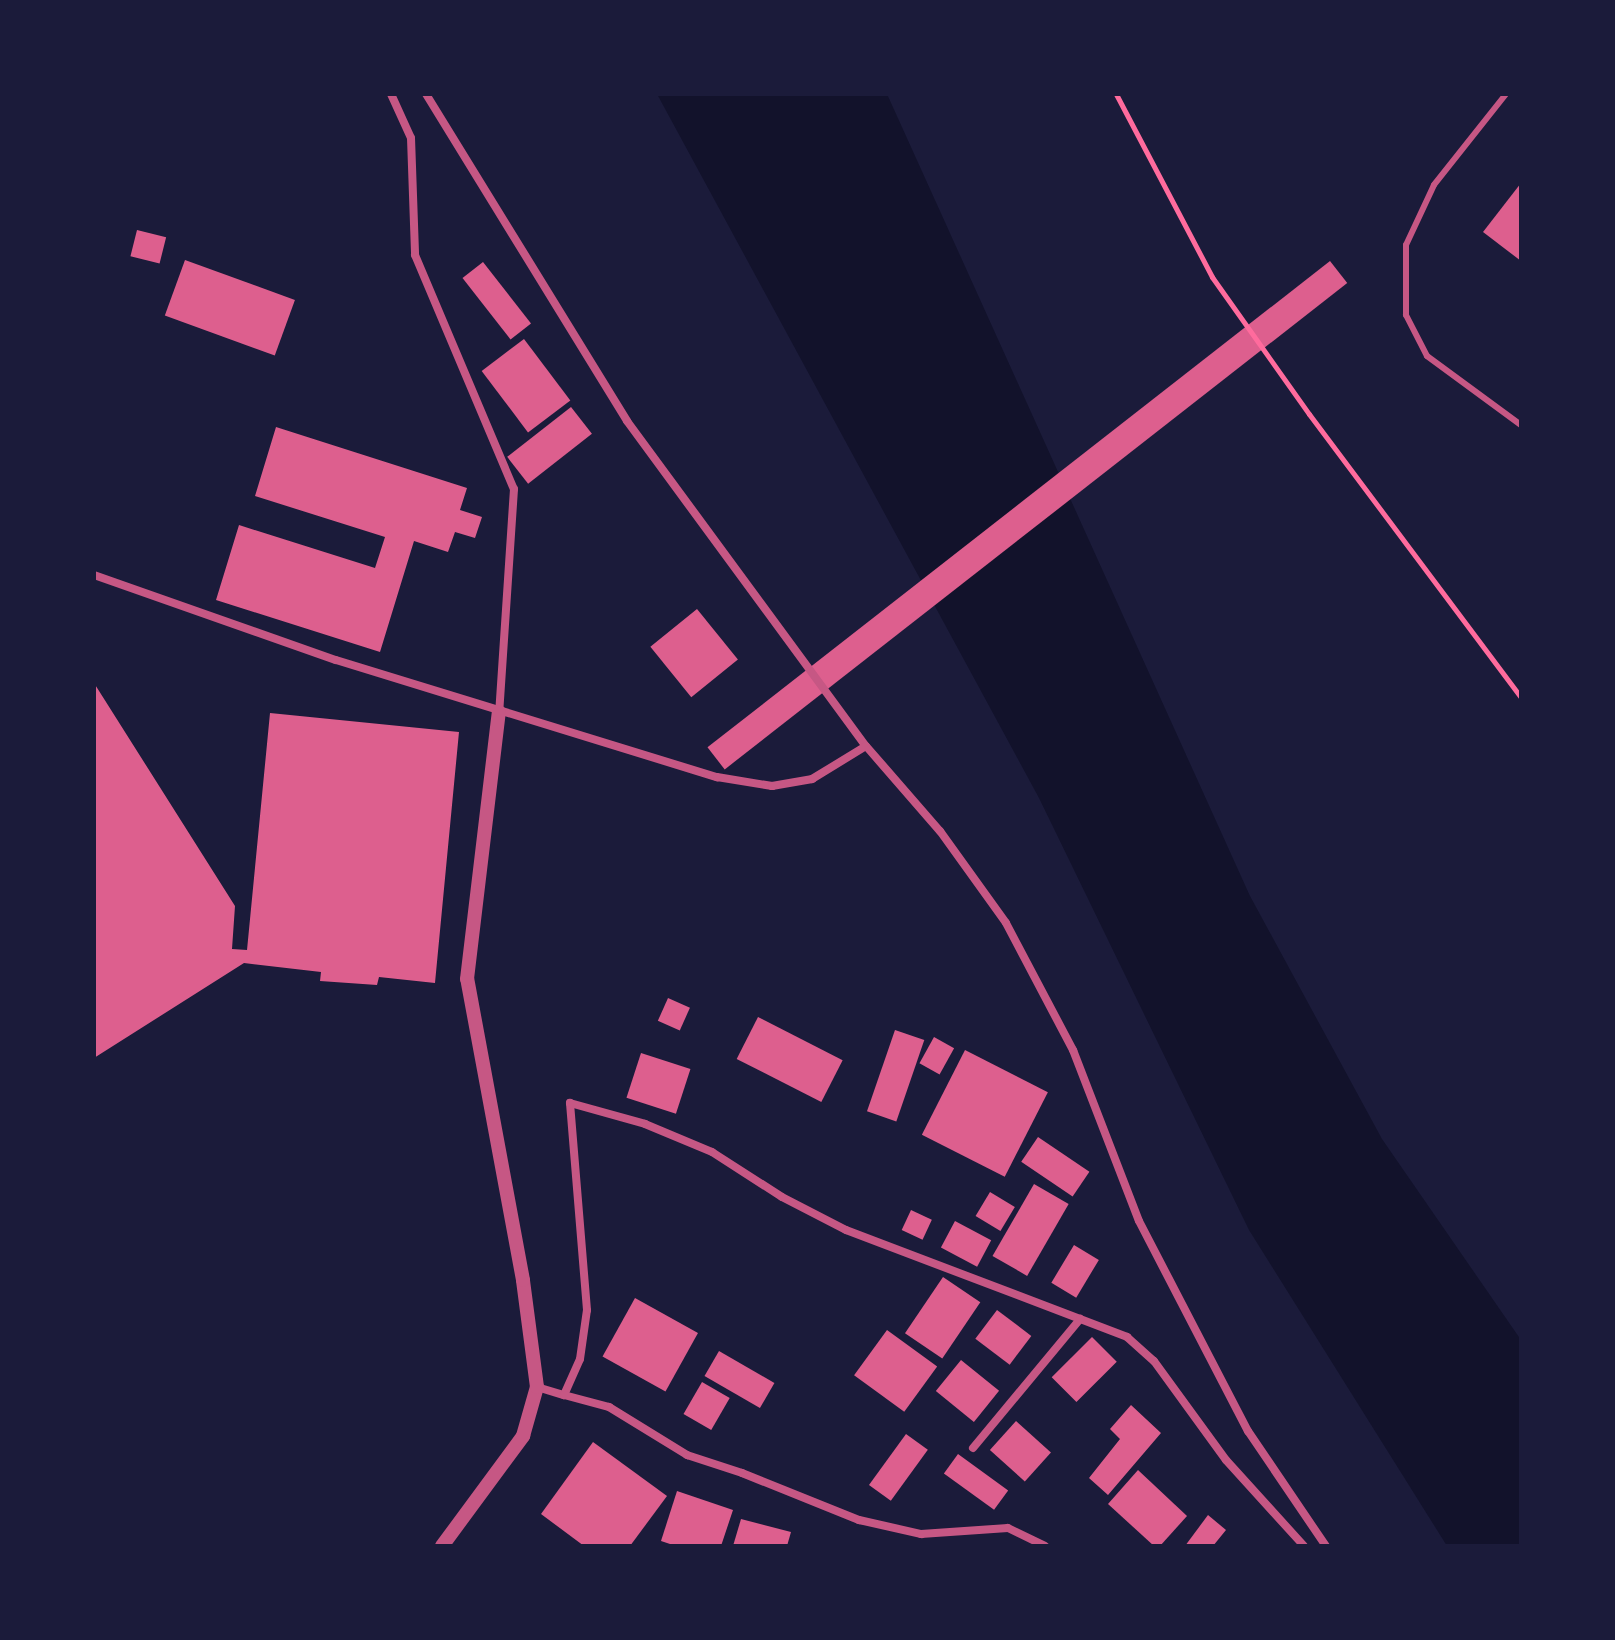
<!DOCTYPE html>
<style>
body{margin:0}
#map{position:relative;width:1615px;height:1640px;overflow:hidden;background:#1b1b3a;font-family:"Public Sans",sans-serif}
div>[style]{position:absolute}
.water>*{inset:0;background:#12122b}
.building>*{inset:0;background:#dd5f8e;transform-origin:0 0}
.path>*{height:5px;margin:-2.5px;padding:0 2.5px;transform-origin:2.5px;border-radius:2.5px;background:#ff6b9d}
.service>*{height:6px;margin:-3px;padding:0 3px;transform-origin:3px;border-radius:3px;background:#c65784}
.minor>*{height:8px;margin:-4px;padding:0 4px;transform-origin:4px;border-radius:4px;background:#c65784}
.tertiary>*{height:14px;margin:-7px;padding:0 7px;transform-origin:7px;border-radius:7px;background:#c65784}
span{translate:-50% -50%;white-space:nowrap;text-align:center;line-height:1.15;-webkit-text-stroke:7px #1b1b3a;paint-order:stroke}
.frame{position:absolute;inset:0;border:96px solid #1b1b3a;pointer-events:none}
</style>
<div id="map">
<div class="water">
<i style="clip-path:polygon(657px 94px,887px 94px,1250px 896px,1382px 1139px,1521px 1340px,1521px 1546px,1447px 1546px,1249px 1230px,1039px 798px)"></i>
</div>
<div class="building">
<i style="clip-path:polygon(1521px 183px,1521px 261px,1483px 232px)"></i>
<i style="left:137px;top:230px;width:30px;height:27px;rotate:14deg"></i>
<i style="left:185px;top:260px;width:117px;height:59px;rotate:20deg"></i>
<i style="left:1330px;top:261px;width:28px;height:790px;rotate:52deg"></i>
<i style="left:483px;top:262px;width:78px;height:26px;rotate:52deg"></i>
<i style="left:524px;top:339px;width:77px;height:53px;rotate:53deg"></i>
<i style="left:571px;top:407px;width:34px;height:81px;rotate:52deg"></i>
<i style="clip-path:polygon(276px 427px,467px 488px,460px 510px,482px 517px,475px 538px,455px 532px,448px 552px,414px 541px,380px 652px,216px 600px,239px 525px,375px 568px,385px 537px,255px 496px)"></i>
<i style="left:697px;top:609px;width:65px;height:60px;rotate:51deg"></i>
<i style="clip-path:polygon(94px 683px,235px 906px,232px 949px,247px 950px,270px 713px,459px 732px,435px 983px,379px 977px,377px 985px,320px 981px,321px 972px,244px 963px,94px 1058px)"></i>
<i style="left:668px;top:998px;width:24px;height:25px;rotate:24deg"></i>
<i style="left:758px;top:1017px;width:95px;height:47px;rotate:27deg"></i>
<i style="left:895px;top:1030px;width:31px;height:86px;rotate:19deg"></i>
<i style="left:934px;top:1037px;width:23px;height:30px;rotate:29deg"></i>
<i style="left:965px;top:1050px;width:93px;height:95px;rotate:27deg"></i>
<i style="left:641px;top:1053px;width:52px;height:47px;rotate:18deg"></i>
<i style="left:1038px;top:1137px;width:62px;height:30px;rotate:34deg"></i>
<i style="left:1034px;top:1184px;width:40px;height:83px;rotate:30deg"></i>
<i style="left:990px;top:1192px;width:29px;height:28px;rotate:31deg"></i>
<i style="left:911px;top:1210px;width:23px;height:22px;rotate:25deg"></i>
<i style="left:955px;top:1221px;width:41px;height:30px;rotate:28deg"></i>
<i style="left:1074px;top:1245px;width:29px;height:44px;rotate:31deg"></i>
<i style="left:943px;top:1277px;width:45px;height:68px;rotate:34deg"></i>
<i style="left:635px;top:1298px;width:72px;height:67px;rotate:29deg"></i>
<i style="left:997px;top:1310px;width:43px;height:36px;rotate:37deg"></i>
<i style="left:887px;top:1330px;width:62px;height:56px;rotate:36deg"></i>
<i style="left:1092px;top:1337px;width:35px;height:57px;rotate:45deg"></i>
<i style="left:719px;top:1351px;width:64px;height:29px;rotate:30deg"></i>
<i style="left:961px;top:1360px;width:49px;height:40px;rotate:39deg"></i>
<i style="left:702px;top:1382px;width:32px;height:37px;rotate:30deg"></i>
<i style="clip-path:polygon(1131px 1405px,1161px 1433px,1108px 1495px,1089px 1478px,1120px 1439px,1110px 1429px)"></i>
<i style="left:1016px;top:1421px;width:47px;height:39px;rotate:42deg"></i>
<i style="left:906px;top:1434px;width:27px;height:63px;rotate:36deg"></i>
<i style="clip-path:polygon(593px 1442px,667px 1496px,630px 1546px,584px 1546px,541px 1514px)"></i>
<i style="left:958px;top:1454px;width:62px;height:24px;rotate:36deg"></i>
<i style="clip-path:polygon(1138px 1470px,1187px 1516px,1160px 1546px,1154px 1546px,1108px 1504px)"></i>
<i style="clip-path:polygon(677px 1491px,733px 1510px,721px 1546px,676px 1546px,661px 1541px)"></i>
<i style="clip-path:polygon(1208px 1515px,1226px 1530px,1213px 1546px,1185px 1546px)"></i>
<i style="clip-path:polygon(741px 1519px,791px 1532px,787px 1546px,733px 1546px)"></i>
</div>
<div class="path">
<i style="left:1116px;top:94px;width:207px;rotate:62.3deg"></i>
<i style="left:1212px;top:277px;width:168px;rotate:54.7deg"></i>
<i style="left:1309px;top:414px;width:354px;rotate:53.2deg"></i>
</div>
<div class="service">
<i style="left:1506px;top:94px;width:116px;rotate:128.4deg"></i>
<i style="left:1434px;top:185px;width:66px;rotate:115deg"></i>
<i style="left:1406px;top:245px;width:70px;rotate:90deg"></i>
<i style="left:1406px;top:315px;width:46px;rotate:62.9deg"></i>
<i style="left:1427px;top:356px;width:117px;rotate:36.3deg"></i>
</div>
<div class="minor">
<i style="left:391px;top:94px;width:48px;rotate:65.6deg"></i>
<i style="left:411px;top:138px;width:117px;rotate:88deg"></i>
<i style="left:415px;top:255px;width:254px;rotate:67.1deg"></i>
<i style="left:514px;top:489px;width:224px;rotate:93.8deg"></i>
<i style="left:426px;top:94px;width:384px;rotate:58.4deg"></i>
<i style="left:627px;top:421px;width:403px;rotate:53.7deg"></i>
<i style="left:866px;top:746px;width:113px;rotate:49deg"></i>
<i style="left:940px;top:831px;width:113px;rotate:54.3deg"></i>
<i style="left:1006px;top:923px;width:144px;rotate:62.2deg"></i>
<i style="left:1073px;top:1050px;width:183px;rotate:68.9deg"></i>
<i style="left:1139px;top:1221px;width:237px;rotate:62.6deg"></i>
<i style="left:1248px;top:1431px;width:139px;rotate:55.9deg"></i>
<i style="left:94px;top:575px;width:256px;rotate:19.4deg"></i>
<i style="left:336px;top:660px;width:399px;rotate:17.1deg"></i>
<i style="left:717px;top:777px;width:56px;rotate:9.3deg"></i>
<i style="left:772px;top:786px;width:41px;rotate:-9.9deg"></i>
<i style="left:812px;top:779px;width:63px;rotate:-31.4deg"></i>
<i style="left:537px;top:1387px;width:28px;rotate:17deg"></i>
<i style="left:564px;top:1395px;width:39px;rotate:-66deg"></i>
<i style="left:580px;top:1359px;width:49px;rotate:-81.9deg"></i>
<i style="left:587px;top:1310px;width:208px;rotate:-94.7deg"></i>
<i style="left:570px;top:1103px;width:78px;rotate:15.6deg"></i>
<i style="left:645px;top:1124px;width:73px;rotate:22.7deg"></i>
<i style="left:712px;top:1152px;width:83px;rotate:32.7deg"></i>
<i style="left:782px;top:1197px;width:72px;rotate:27.3deg"></i>
<i style="left:846px;top:1230px;width:301px;rotate:20.8deg"></i>
<i style="left:1127px;top:1337px;width:36px;rotate:42deg"></i>
<i style="left:1154px;top:1361px;width:122px;rotate:54deg"></i>
<i style="left:1226px;top:1460px;width:116px;rotate:47.8deg"></i>
<i style="left:564px;top:1395px;width:47px;rotate:14.9deg"></i>
<i style="left:609px;top:1407px;width:92px;rotate:31.6deg"></i>
<i style="left:687px;top:1455px;width:58px;rotate:18.1deg"></i>
<i style="left:742px;top:1473px;width:126px;rotate:21.9deg"></i>
<i style="left:859px;top:1520px;width:64px;rotate:12.7deg"></i>
<i style="left:921px;top:1534px;width:87px;rotate:-3.9deg"></i>
<i style="left:1008px;top:1528px;width:41px;rotate:25.9deg"></i>
<i style="left:973px;top:1448px;width:168px;rotate:-50.3deg"></i>
</div>
<div class="tertiary">
<i style="left:442px;top:1546px;width:137px;rotate:-53.6deg"></i>
<i style="left:523px;top:1436px;width:51px;rotate:-74.1deg"></i>
<i style="left:537px;top:1387px;width:108px;rotate:-97.5deg"></i>
<i style="left:523px;top:1280px;width:306px;rotate:-100.5deg"></i>
<i style="left:467px;top:979px;width:269px;rotate:-83.2deg"></i>
</div>
<div class="frame"></div>
</div>
